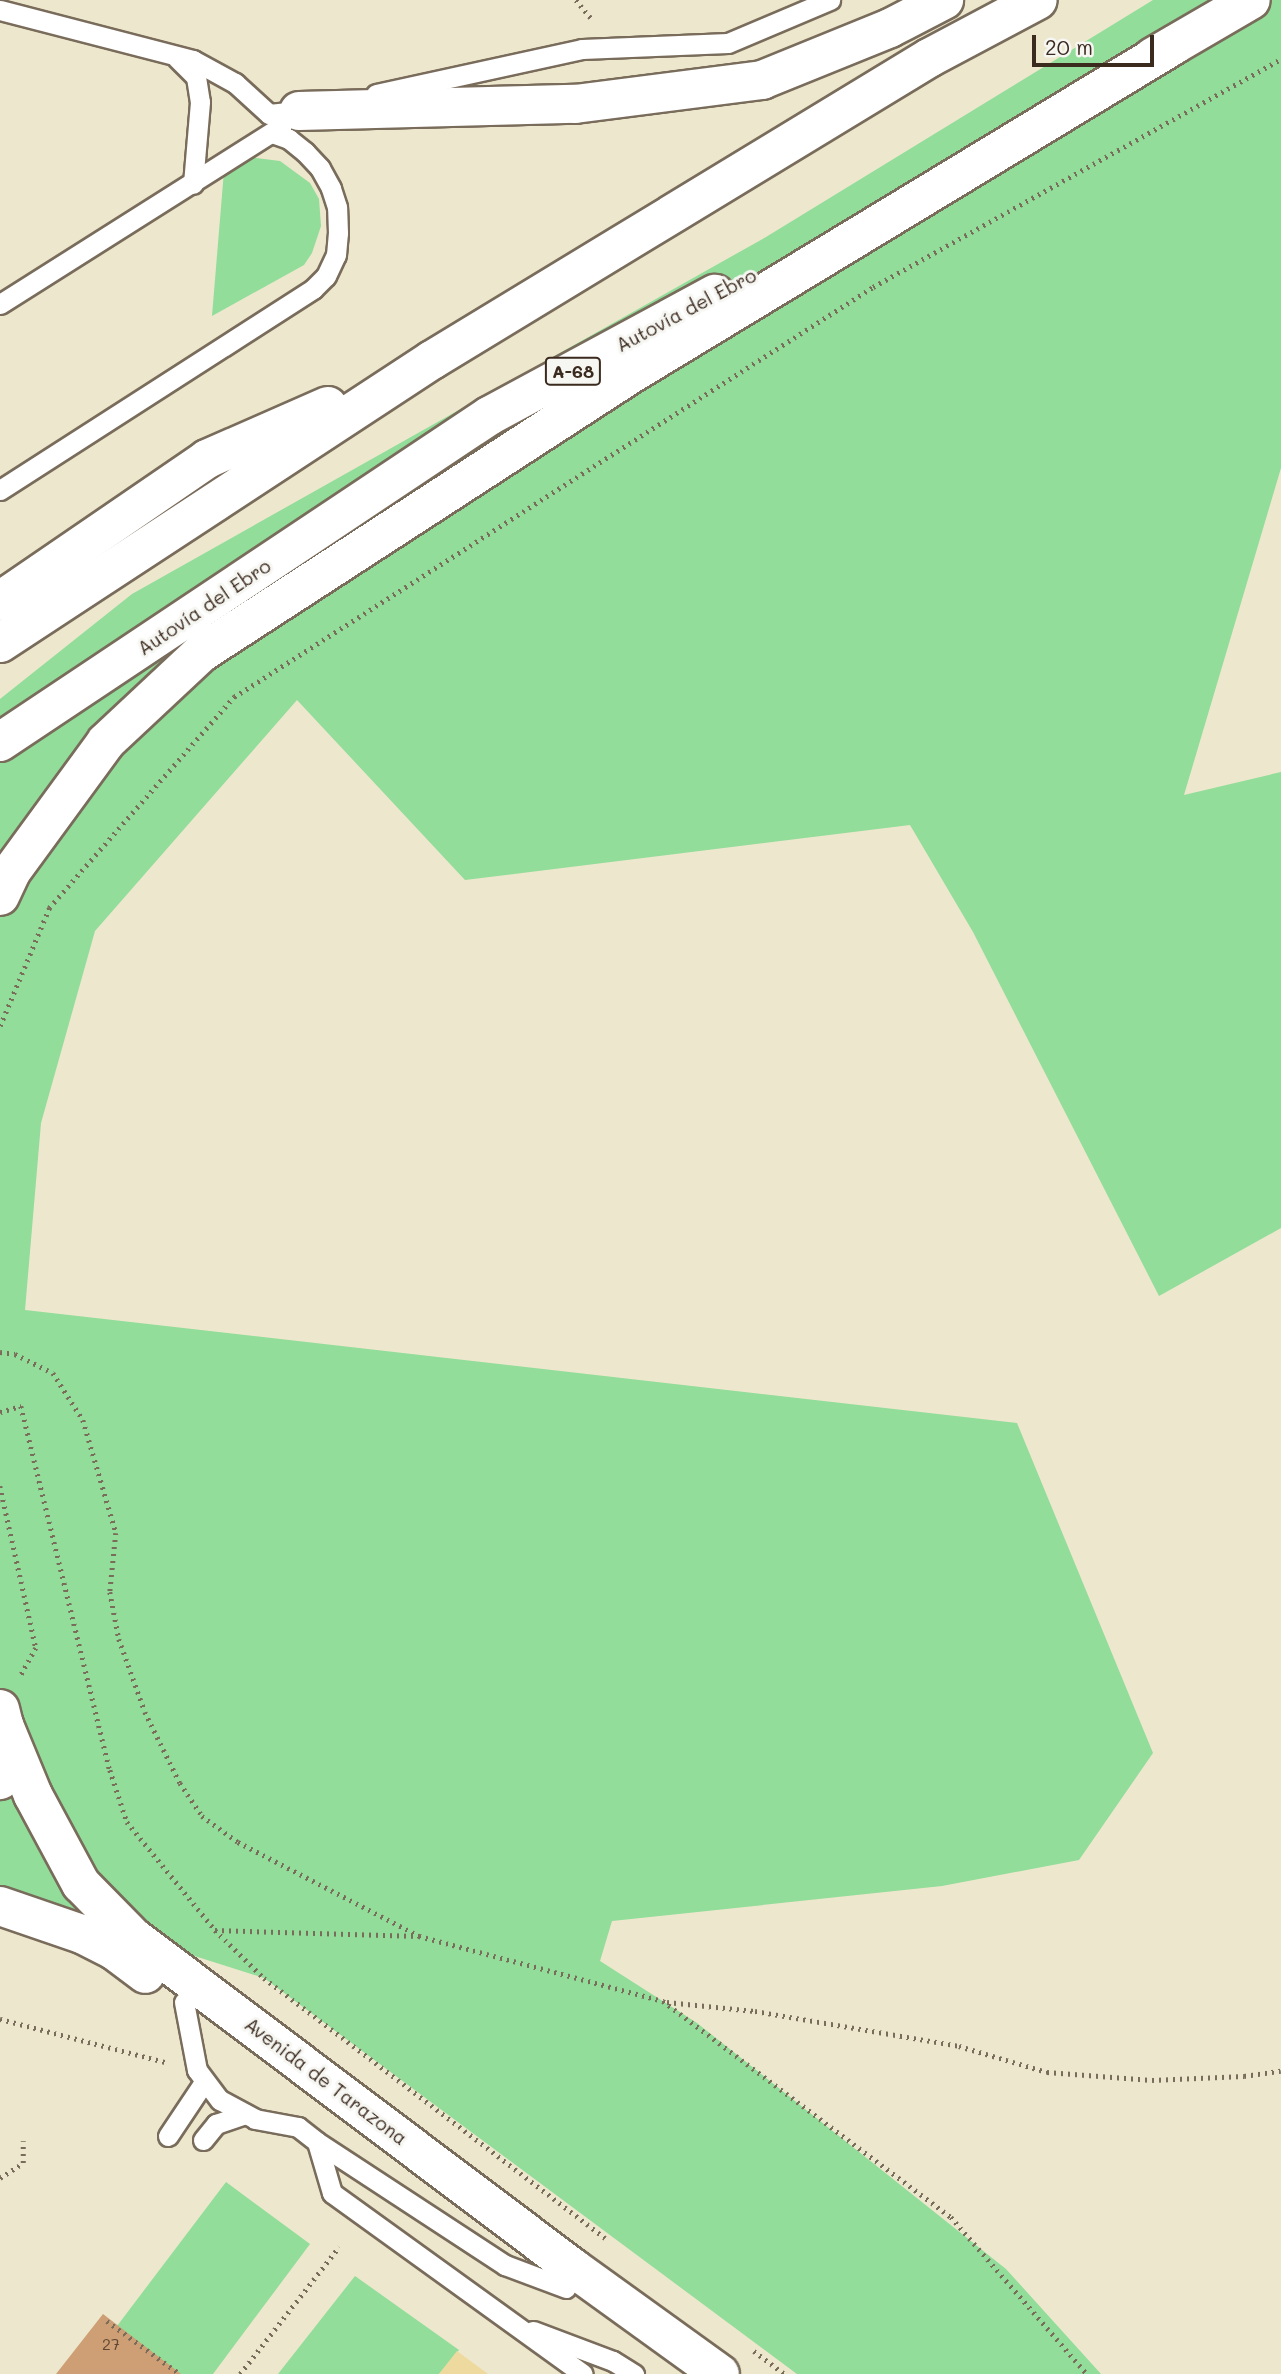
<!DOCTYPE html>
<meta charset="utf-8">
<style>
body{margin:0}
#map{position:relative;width:1281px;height:2374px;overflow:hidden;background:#ede7cd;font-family:Mali,sans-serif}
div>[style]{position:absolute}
.green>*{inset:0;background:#91dd99}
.sand>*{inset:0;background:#eeda9e}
.building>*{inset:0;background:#ce9e74}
.path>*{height:4.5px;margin-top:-2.25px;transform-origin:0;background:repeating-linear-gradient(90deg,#796c5b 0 2px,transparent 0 7px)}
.roads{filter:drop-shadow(2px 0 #796c5b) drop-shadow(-2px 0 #796c5b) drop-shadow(0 2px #796c5b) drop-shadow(0 -2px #796c5b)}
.service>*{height:19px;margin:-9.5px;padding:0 9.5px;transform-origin:9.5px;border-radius:9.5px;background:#fff}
.secondary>*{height:38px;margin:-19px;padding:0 19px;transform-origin:19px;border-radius:19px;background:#fff}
.trunk>*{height:38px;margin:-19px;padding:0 19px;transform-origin:19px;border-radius:19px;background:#fff}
.motorway>*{height:38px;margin:-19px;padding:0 19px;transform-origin:19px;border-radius:19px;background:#fff}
span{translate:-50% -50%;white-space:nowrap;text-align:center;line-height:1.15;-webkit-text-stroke:6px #f6f6f2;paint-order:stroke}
.number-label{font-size:16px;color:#604734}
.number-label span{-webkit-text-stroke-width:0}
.shield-label span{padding:2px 5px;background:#f6f6f2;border:2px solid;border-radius:5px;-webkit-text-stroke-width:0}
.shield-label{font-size:18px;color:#3b2a1e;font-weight:700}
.street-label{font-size:19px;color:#3b2a1e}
.scale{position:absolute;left:1032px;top:35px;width:122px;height:32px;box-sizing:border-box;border:4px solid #3b2a1e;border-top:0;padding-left:9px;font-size:21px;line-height:24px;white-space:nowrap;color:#3b2a1e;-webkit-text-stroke:5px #f6f6f2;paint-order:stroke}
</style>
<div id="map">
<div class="green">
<i style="clip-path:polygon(1153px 0,1281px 0,1281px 468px,1184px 795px,1281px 772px,1281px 1228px,1159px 1296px,973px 932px,910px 825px,465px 880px,297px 700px,95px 931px,41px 1123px,25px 1310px,1017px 1423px,1153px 1753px,1079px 1860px,942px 1886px,612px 1921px,600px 1961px,697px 2023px,1006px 2269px,1101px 2374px,797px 2374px,264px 1978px,122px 1933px,0 1901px,0 699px,132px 594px,766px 237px)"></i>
<i style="clip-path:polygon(247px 157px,280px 161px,310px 183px,319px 199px,321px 226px,312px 253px,304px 265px,212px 316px,224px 171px)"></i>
<i style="clip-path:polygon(226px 2182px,310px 2244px,213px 2374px,173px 2374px,114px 2330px)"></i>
<i style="clip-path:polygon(355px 2276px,459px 2350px,439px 2374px,278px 2374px)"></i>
</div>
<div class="sand">
<i style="clip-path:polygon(457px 2351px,488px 2374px,439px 2374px)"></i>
</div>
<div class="building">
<i style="clip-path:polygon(103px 2314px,181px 2374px,56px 2374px)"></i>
</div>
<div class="path">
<i style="left:576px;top:0;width:23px;rotate:50deg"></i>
<i style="left:0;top:1026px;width:128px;rotate:-67.4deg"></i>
<i style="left:49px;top:908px;width:281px;rotate:-48.8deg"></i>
<i style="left:234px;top:697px;width:759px;rotate:-32.69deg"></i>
<i style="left:873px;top:287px;width:467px;rotate:-29.2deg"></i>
<i style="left:0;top:1352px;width:15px;rotate:8deg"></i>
<i style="left:15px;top:1354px;width:42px;rotate:26.6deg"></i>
<i style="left:53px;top:1373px;width:56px;rotate:57.4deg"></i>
<i style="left:83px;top:1420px;width:118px;rotate:73.7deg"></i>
<i style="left:116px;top:1533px;width:59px;rotate:95.8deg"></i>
<i style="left:110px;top:1592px;width:48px;rotate:79.2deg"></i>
<i style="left:119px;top:1639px;width:77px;rotate:70.4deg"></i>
<i style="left:145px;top:1712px;width:79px;rotate:63.8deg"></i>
<i style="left:180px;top:1783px;width:40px;rotate:56deg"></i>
<i style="left:202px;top:1816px;width:44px;rotate:35.8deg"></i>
<i style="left:238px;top:1842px;width:204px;rotate:27.4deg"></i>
<i style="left:0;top:1412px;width:22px;rotate:-16deg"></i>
<i style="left:21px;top:1406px;width:375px;rotate:76.3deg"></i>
<i style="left:110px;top:1770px;width:55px;rotate:71.9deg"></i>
<i style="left:127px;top:1822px;width:139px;rotate:50.8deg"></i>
<i style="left:215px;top:1930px;width:69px;rotate:44.4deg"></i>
<i style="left:264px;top:1978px;width:429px;rotate:37.3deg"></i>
<i style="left:0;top:1486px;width:166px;rotate:77.5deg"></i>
<i style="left:36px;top:1648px;width:33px;rotate:119deg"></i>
<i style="left:215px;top:1930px;width:204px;rotate:1.7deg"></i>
<i style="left:419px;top:1936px;width:253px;rotate:14.9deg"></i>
<i style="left:663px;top:2001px;width:360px;rotate:36.9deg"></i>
<i style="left:951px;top:2217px;width:208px;rotate:49.1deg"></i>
<i style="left:667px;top:2002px;width:88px;rotate:5.8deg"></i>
<i style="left:755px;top:2011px;width:207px;rotate:9.7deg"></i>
<i style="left:959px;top:2046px;width:92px;rotate:16.5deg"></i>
<i style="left:1047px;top:2072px;width:105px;rotate:4.4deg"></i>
<i style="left:1152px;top:2080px;width:92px;rotate:-2.5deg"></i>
<i style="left:1244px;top:2076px;width:37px;rotate:-8deg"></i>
<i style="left:0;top:2019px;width:171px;rotate:14.6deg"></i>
<i style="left:0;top:2178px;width:27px;rotate:-33deg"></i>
<i style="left:23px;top:2163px;width:22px;rotate:-90deg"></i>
<i style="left:107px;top:2321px;width:90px;rotate:36deg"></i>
<i style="left:754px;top:2351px;width:38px;rotate:37deg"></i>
<i style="left:240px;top:2374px;width:161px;rotate:-52.1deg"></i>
</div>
<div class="roads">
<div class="service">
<i style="left:0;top:10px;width:199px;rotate:14.5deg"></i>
<i style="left:193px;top:60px;width:48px;rotate:28.7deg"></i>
<i style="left:235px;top:83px;width:46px;rotate:42.4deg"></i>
<i style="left:269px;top:114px;width:36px;rotate:-6deg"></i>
<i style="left:177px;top:58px;width:27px;rotate:45deg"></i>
<i style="left:196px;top:77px;width:25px;rotate:81deg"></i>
<i style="left:200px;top:102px;width:82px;rotate:94.9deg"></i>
<i style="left:376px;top:94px;width:211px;rotate:-12.3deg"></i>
<i style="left:582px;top:49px;width:146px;rotate:-2.4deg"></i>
<i style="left:728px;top:43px;width:111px;rotate:-22.9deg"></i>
<i style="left:0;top:304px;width:333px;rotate:-32.3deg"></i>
<i style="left:0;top:490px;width:372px;rotate:-32.7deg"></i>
<i style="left:313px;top:289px;width:18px;rotate:-45deg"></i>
<i style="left:326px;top:276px;width:23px;rotate:-65deg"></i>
<i style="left:336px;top:255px;width:22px;rotate:-85deg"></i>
<i style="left:338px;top:233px;width:26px;rotate:-92deg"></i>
<i style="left:337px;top:207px;width:20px;rotate:-108deg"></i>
<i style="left:331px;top:188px;width:23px;rotate:-119deg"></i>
<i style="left:320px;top:168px;width:22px;rotate:-133deg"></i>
<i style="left:305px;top:152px;width:21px;rotate:-141deg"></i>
<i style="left:289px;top:139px;width:18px;rotate:-161deg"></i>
<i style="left:184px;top:2002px;width:69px;rotate:79.2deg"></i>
<i style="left:197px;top:2070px;width:38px;rotate:53deg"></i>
<i style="left:220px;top:2100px;width:40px;rotate:28deg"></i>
<i style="left:255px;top:2119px;width:44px;rotate:10.5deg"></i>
<i style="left:298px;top:2127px;width:24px;rotate:38deg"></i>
<i style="left:317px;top:2142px;width:53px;rotate:73.6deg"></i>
<i style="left:332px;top:2193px;width:309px;rotate:35.8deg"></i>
<i style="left:168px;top:2136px;width:65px;rotate:-56.3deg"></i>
<i style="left:203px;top:2140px;width:21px;rotate:-51deg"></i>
<i style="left:216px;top:2124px;width:31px;rotate:-19deg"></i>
<i style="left:317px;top:2142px;width:225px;rotate:33.2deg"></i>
<i style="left:505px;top:2265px;width:65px;rotate:20.7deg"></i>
<i style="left:533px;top:2331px;width:85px;rotate:20.6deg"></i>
<i style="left:613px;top:2361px;width:25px;rotate:32deg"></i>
</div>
<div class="secondary">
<i style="left:4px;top:1725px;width:76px;rotate:67.5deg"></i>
<i style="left:33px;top:1795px;width:101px;rotate:61.7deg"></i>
<i style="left:81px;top:1884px;width:74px;rotate:45.5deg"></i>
<i style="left:133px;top:1937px;width:551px;rotate:36.95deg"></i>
<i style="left:573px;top:2268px;width:181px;rotate:35.8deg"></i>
<i style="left:0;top:1906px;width:87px;rotate:18.9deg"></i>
<i style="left:82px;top:1934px;width:37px;rotate:27deg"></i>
<i style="left:115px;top:1951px;width:38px;rotate:37deg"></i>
</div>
<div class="trunk">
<i style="left:0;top:1709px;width:16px;rotate:76deg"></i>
<i style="left:4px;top:1725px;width:46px;rotate:90deg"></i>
<i style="left:4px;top:1771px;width:10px;rotate:114deg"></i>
</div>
<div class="motorway">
<i style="left:1153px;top:57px;width:113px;rotate:-30.2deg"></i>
<i style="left:299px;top:111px;width:276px;rotate:-1.5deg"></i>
<i style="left:575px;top:104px;width:189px;rotate:-7.3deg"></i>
<i style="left:762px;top:80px;width:138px;rotate:-22.1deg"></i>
<i style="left:890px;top:28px;width:61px;rotate:-27.4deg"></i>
<i style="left:0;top:601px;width:251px;rotate:-34.4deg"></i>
<i style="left:207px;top:459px;width:132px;rotate:-23.7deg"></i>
<i style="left:0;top:643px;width:516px;rotate:-33.23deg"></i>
<i style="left:432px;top:360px;width:582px;rotate:-31.28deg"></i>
<i style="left:929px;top:58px;width:123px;rotate:-28deg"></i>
<i style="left:0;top:742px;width:588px;rotate:-33.69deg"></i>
<i style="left:489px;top:416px;width:257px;rotate:-28.4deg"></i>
<i style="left:0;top:896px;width:26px;rotate:-65deg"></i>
<i style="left:11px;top:872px;width:161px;rotate:-53.8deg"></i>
<i style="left:106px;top:742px;width:130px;rotate:-43.1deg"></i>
<i style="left:201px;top:653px;width:513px;rotate:-32.98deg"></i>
<i style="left:631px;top:374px;width:635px;rotate:-31.21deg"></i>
</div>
</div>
<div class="number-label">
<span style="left:111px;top:2344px">27</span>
</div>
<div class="shield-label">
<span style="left:573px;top:371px">A-68</span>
</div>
<div class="street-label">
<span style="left:686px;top:310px;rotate:-28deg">Autovía del Ebro</span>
<span style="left:204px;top:607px;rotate:-34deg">Autovía del Ebro</span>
<span style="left:326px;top:2081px;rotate:37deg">Avenida de Tarazona</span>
</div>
<div class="scale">20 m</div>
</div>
